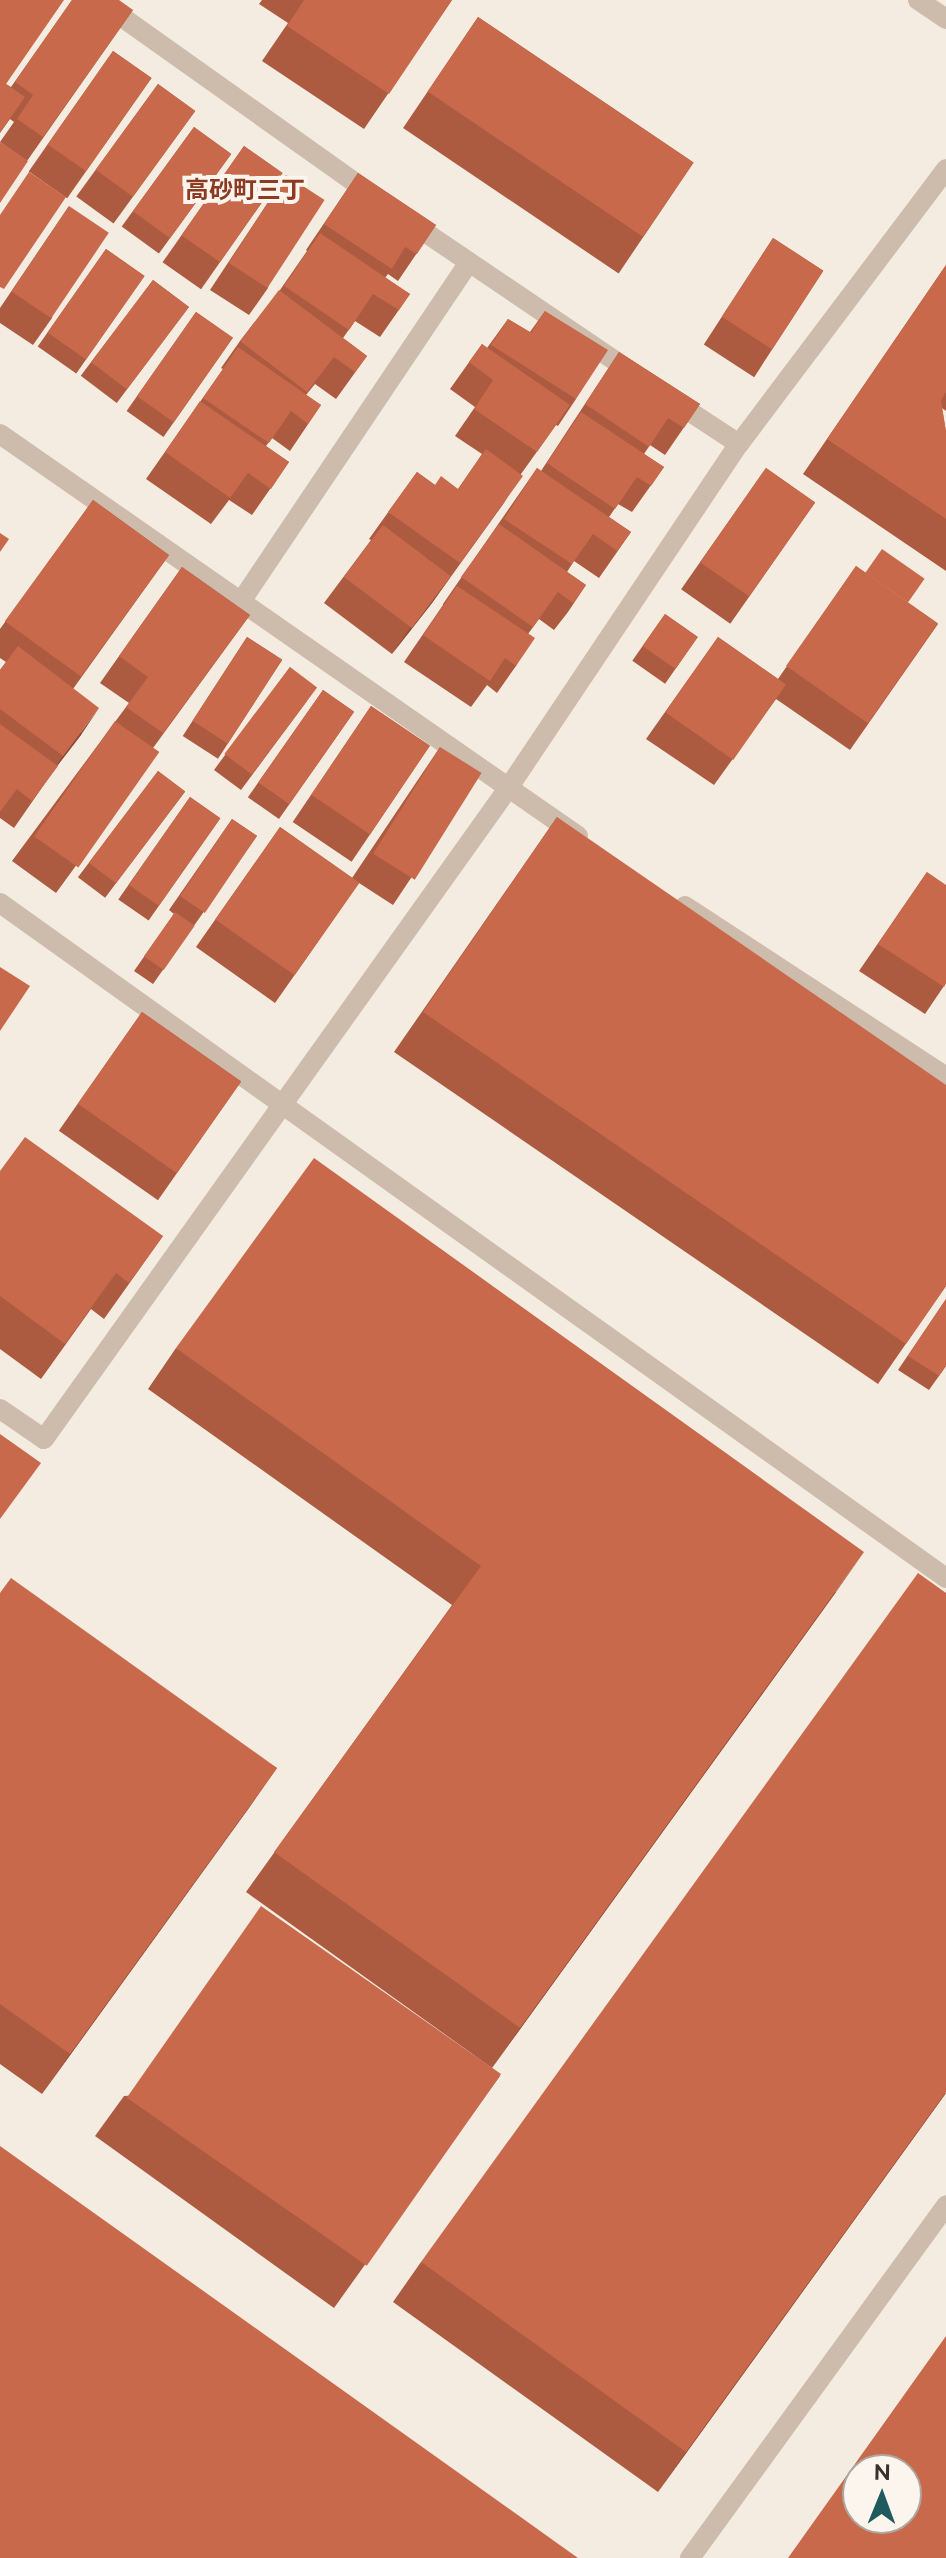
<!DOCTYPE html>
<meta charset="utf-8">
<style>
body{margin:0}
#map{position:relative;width:946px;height:2558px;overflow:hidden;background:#f4ebe1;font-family:Raleway,"Noto Sans JP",sans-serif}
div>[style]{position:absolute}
.minor>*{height:20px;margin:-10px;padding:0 10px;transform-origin:10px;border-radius:10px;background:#cdbbac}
.wall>*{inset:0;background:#ac5a40;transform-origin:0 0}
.shaded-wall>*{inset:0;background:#8c4a34}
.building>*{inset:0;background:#c8694b;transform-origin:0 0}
span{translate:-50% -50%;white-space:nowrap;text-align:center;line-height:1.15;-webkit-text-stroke:8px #fbf5ee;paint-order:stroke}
.neighbourhood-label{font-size:24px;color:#8c3b22;font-weight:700}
.north{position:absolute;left:842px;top:2454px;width:80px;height:80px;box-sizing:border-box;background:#fbf5ee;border:2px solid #aea6a0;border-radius:50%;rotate:1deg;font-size:22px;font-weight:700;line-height:32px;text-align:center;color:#3b302b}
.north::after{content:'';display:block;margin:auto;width:28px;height:36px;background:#1f5a5e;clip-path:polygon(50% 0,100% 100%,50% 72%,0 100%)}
</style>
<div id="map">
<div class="minor">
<i style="left:98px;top:0;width:340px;rotate:35.4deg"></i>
<i style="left:918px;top:0;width:34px;rotate:34deg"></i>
<i style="left:407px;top:220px;width:277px;rotate:34.1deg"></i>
<i style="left:672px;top:400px;width:80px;rotate:33.3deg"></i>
<i style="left:0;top:434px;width:704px;rotate:34.82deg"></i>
<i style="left:240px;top:603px;width:409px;rotate:-56.1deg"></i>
<i style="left:0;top:903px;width:1162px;rotate:35.51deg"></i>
<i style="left:685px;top:906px;width:312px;rotate:33.2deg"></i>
<i style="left:0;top:1409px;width:53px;rotate:34.3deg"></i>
<i style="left:44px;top:1439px;width:797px;rotate:-54.5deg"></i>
<i style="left:507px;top:790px;width:417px;rotate:-56.2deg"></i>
<i style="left:739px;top:444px;width:344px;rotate:-53deg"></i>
<i style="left:690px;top:2558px;width:436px;rotate:-54deg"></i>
</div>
<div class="wall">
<i style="clip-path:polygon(0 0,6px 84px,11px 87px,72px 0,133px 10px,27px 161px,0 142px,14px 122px,10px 119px,0 133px)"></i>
<i style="clip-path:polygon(262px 0,452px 0,364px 129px,262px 61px,288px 23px,259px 4px)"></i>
<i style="left:478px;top:17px;width:260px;height:134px;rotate:34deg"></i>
<i style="left:113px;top:51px;width:47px;height:147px;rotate:35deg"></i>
<i style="left:158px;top:84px;width:46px;height:139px;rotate:36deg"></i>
<i style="left:194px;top:127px;width:46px;height:123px;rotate:36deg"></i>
<i style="left:244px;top:146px;width:47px;height:142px;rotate:35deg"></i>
<i style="clip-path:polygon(358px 173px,436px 225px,398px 281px,388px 274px,385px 278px,410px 294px,380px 337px,355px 321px,343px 338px,367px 356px,336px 399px,315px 384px,306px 395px,321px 405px,290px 451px,272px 438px,266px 446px,289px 462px,252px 515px,229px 500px,211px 524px,146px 479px,223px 369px,221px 368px,240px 341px,280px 290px,307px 251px,306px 250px)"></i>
<i style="clip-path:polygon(286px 175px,268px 288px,249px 315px,210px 290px)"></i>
<i style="clip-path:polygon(69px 206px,52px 318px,33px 345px,0 323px,0 308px)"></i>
<i style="left:773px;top:238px;width:60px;height:127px;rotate:33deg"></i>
<i style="left:106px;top:249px;width:47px;height:119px;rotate:35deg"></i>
<i style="clip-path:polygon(946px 265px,946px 411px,942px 408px,946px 432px,946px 571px,803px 474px)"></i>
<i style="left:153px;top:280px;width:45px;height:120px;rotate:37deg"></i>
<i style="clip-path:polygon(545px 311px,576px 399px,558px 426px,556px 425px,521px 474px,504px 503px,432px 603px,392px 654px,324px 603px,371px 540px,369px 539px,417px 472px,435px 485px,458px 489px,482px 454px,455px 436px,475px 407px,450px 389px,482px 344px,487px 348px,508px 319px,530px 332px)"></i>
<i style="left:196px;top:312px;width:45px;height:121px;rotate:35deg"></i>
<i style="clip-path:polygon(619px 352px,700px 404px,665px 455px,650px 445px,644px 454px,664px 467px,632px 512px,618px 504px,609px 517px,631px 532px,599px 578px,574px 561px,567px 572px,586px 585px,568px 612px,554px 630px,539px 619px,528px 634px,516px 666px,497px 693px,487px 685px,471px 707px,404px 662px,443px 605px,443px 604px,537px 468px,541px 471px)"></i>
<i style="left:766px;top:468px;width:60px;height:148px;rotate:35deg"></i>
<i style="clip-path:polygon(93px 500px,169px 555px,73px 689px,81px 735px,57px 766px,14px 828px,0 818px,0 670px,6px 662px,0 658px,0 629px)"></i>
<i style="clip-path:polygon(856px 566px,938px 624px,850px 750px,776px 699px,714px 785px,646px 739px,718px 637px,778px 679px)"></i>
<i style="clip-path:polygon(182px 567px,250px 615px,153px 748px,159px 752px,56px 893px,12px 861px,129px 703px,100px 683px)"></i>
<i style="left:665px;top:614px;width:40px;height:57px;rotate:35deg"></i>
<i style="left:247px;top:637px;width:42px;height:118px;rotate:33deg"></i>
<i style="clip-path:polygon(290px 667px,307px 701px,241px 790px,214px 770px)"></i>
<i style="left:323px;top:690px;width:38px;height:131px;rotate:35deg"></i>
<i style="left:371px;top:706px;width:71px;height:140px;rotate:34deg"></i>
<i style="clip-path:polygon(440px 747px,411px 878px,393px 905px,359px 883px,275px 1003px,196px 947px,280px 827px,352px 878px)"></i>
<i style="left:158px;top:771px;width:34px;height:133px;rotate:37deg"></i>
<i style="left:190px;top:797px;width:37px;height:125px;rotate:35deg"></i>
<i style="clip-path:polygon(557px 817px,946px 1286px,878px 1384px,394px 1052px)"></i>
<i style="clip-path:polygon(232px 819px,257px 836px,153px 984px,134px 971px,174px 914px,169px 910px)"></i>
<i style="clip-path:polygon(927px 872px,946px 983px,925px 1014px,859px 971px)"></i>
<i style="left:142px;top:1012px;width:121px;height:145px;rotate:35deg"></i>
<i style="clip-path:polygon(0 1171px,163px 1236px,104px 1319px,91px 1309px,41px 1379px,0 1349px)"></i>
<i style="clip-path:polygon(946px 1299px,946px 1366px,929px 1390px,898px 1370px)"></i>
<i style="clip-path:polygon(176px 1348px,836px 1592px,492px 2068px,246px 1892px,452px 1605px,148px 1389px)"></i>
<i style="clip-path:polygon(0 1593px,277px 1768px,42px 2094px,0 2064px)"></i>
<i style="clip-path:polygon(500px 2076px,334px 2308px,95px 2136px,124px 2096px)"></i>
<i style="clip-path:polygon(946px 2093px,658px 2492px,393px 2302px,421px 2262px)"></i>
</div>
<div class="shaded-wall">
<i style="clip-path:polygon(451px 576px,432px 603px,392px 654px,411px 627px)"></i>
<i style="clip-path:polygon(99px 708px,81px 735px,44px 783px,63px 756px)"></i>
<i style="clip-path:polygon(864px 1552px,836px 1592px,492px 2068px,520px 2028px)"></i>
<i style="clip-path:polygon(277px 1768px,249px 1808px,42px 2094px,70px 2054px)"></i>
<i style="clip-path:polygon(946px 2092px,946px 2093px,658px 2492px,686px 2452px)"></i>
</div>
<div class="building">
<i style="clip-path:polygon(0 0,64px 0,6px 84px,25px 97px,1px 131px,0 131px)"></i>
<i style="clip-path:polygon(72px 0,119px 0,133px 10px,43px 137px,17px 119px,33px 95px,15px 82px)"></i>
<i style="clip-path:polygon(304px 0,452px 0,389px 94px,287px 26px)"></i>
<i style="left:478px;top:17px;width:260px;height:90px;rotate:34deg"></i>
<i style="left:113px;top:51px;width:47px;height:114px;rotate:35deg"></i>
<i style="left:158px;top:84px;width:46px;height:106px;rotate:36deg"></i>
<i style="left:194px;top:127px;width:46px;height:104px;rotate:36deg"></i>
<i style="clip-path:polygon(0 142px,28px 161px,0 203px)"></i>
<i style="left:244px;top:146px;width:47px;height:109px;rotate:35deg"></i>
<i style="clip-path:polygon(29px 172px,66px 197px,4px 289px,0 287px,0 215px)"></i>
<i style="clip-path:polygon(358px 173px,436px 225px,417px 254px,405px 247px,392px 269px,324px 224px)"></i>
<i style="left:286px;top:175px;width:46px;height:105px;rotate:33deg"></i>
<i style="left:69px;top:206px;width:48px;height:103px;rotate:34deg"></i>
<i style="clip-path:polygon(320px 233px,410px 294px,399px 310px,373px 294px,349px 330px,284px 286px)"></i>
<i style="left:773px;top:238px;width:60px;height:94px;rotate:33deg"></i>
<i style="left:106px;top:249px;width:47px;height:102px;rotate:35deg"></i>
<i style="clip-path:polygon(946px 265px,946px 392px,941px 400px,946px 432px,946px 519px,827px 439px)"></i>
<i style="left:153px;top:280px;width:45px;height:103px;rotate:37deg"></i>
<i style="clip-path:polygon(279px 290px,367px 356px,355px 372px,334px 357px,307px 392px,240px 341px)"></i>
<i style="clip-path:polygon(545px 311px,608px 350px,576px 399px,491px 345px,508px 319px,531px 333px)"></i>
<i style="left:196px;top:312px;width:45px;height:103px;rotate:35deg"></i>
<i style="clip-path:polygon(482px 344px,570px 405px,537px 452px,474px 409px,493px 380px,469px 362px)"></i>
<i style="clip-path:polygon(238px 347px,321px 405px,308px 424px,291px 411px,269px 443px,203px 398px)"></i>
<i style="clip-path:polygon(619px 352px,700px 404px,684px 428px,668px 418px,649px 447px,585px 404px)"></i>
<i style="clip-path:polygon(200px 401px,289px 462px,271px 489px,248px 473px,230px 498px,165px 452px)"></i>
<i style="clip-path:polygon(581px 412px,664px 467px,651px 486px,637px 477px,615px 509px,547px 463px)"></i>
<i style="clip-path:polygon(486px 449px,523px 476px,460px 563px,388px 512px,417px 472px,435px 485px,441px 476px,458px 489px)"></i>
<i style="clip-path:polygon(537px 468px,631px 532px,617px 551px,593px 534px,572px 564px,504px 519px)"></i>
<i style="left:766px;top:468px;width:60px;height:115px;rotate:35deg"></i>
<i style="left:93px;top:500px;width:94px;height:150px;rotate:36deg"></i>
<i style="clip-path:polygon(499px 524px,586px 585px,573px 603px,558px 592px,533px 627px,461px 577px)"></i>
<i style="left:383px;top:525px;width:85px;height:65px;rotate:37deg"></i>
<i style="clip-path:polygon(0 533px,9px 539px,0 552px)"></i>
<i style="left:882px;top:549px;width:52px;height:29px;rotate:35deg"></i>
<i style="left:856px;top:566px;width:100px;height:122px;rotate:35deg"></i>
<i style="clip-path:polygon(182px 567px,250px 615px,163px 733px,126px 707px,148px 677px,119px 656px)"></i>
<i style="clip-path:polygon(457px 586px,535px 638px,516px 666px,505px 658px,490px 681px,423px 635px)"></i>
<i style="left:665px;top:614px;width:40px;height:39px;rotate:35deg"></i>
<i style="left:247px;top:637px;width:42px;height:100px;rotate:33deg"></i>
<i style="left:718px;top:637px;width:83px;height:92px;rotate:35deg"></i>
<i style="clip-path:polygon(18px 646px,99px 708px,63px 756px,0 709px,0 670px)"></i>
<i style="left:290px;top:667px;width:34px;height:109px;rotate:37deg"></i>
<i style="left:323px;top:690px;width:38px;height:113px;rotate:35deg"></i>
<i style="left:371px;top:706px;width:71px;height:107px;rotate:34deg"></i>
<i style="left:115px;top:721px;width:54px;height:141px;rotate:35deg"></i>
<i style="clip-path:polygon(0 724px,58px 766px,32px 801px,17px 789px,0 812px)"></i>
<i style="left:440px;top:747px;width:49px;height:126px;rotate:32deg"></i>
<i style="left:158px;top:771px;width:34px;height:115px;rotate:37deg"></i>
<i style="left:190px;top:797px;width:37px;height:107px;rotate:35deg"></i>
<i style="clip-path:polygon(557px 817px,946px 1085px,946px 1286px,906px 1344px,423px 1012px)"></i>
<i style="left:232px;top:819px;width:30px;height:93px;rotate:34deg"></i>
<i style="left:280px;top:827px;width:97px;height:113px;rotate:35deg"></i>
<i style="clip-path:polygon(927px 872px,946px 885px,946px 983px,944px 987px,878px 944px)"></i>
<i style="left:175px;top:912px;width:24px;height:54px;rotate:35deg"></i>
<i style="clip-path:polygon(0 967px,30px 986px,0 1031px)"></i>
<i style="left:142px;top:1012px;width:121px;height:112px;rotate:35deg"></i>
<i style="clip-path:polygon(25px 1137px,163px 1236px,129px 1283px,116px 1273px,65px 1344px,0 1296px,0 1171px)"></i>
<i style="clip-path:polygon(314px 1158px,864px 1552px,520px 2028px,274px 1852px,481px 1566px,176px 1348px)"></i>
<i style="clip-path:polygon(946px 1299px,946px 1366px,939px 1376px,908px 1356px)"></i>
<i style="clip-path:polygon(0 1434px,41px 1463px,0 1519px)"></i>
<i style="clip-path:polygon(918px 1573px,946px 1593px,946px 2092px,686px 2452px,421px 2262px)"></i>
<i style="clip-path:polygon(11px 1578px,277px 1768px,70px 2054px,0 2004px,0 1593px)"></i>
<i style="left:261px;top:1906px;width:293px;height:234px;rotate:35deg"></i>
<i style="clip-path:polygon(0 2146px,578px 2558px,0 2558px)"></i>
<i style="clip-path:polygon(evenodd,946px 2336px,946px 2558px,788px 2558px,946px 2336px,858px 2470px,906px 2470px,906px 2518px,858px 2518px,858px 2470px)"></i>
</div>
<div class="neighbourhood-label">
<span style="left:245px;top:190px">高砂町三丁</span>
</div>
<div class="north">N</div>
</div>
